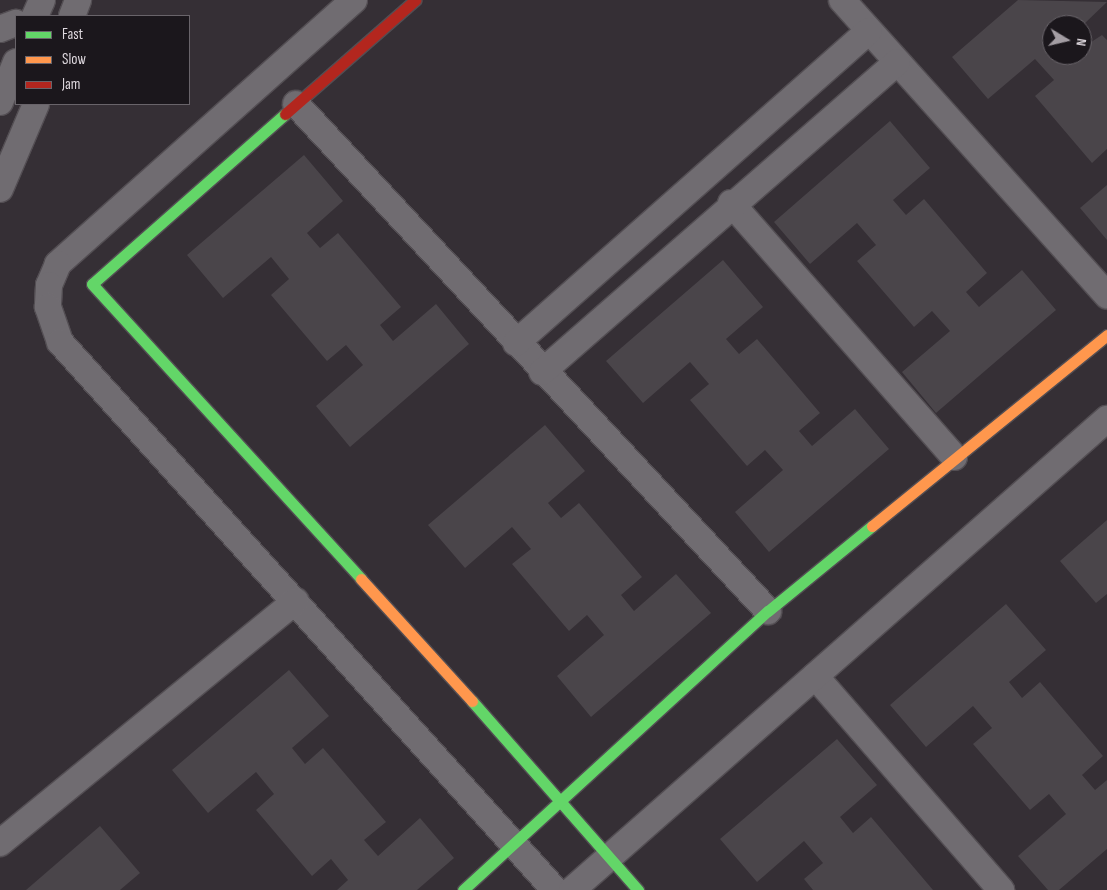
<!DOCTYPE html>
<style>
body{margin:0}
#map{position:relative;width:1107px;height:890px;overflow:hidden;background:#352f35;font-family:"Sofia Sans Condensed",sans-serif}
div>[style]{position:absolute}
.building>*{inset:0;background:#4a454a}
.roads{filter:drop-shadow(1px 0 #534e53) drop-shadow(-1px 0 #534e53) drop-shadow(0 1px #534e53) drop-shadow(0 -1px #534e53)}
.street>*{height:26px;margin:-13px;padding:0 13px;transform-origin:13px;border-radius:13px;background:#706c71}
.fast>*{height:11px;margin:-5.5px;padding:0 5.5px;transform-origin:5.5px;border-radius:5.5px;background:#63d668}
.slow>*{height:11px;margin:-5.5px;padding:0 5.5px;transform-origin:5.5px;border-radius:5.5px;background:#ff974d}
.jam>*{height:11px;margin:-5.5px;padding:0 5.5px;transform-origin:5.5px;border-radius:5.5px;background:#b3261e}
span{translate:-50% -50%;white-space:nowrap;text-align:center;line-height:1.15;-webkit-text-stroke:4.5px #1b171c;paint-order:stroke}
.legend{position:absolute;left:15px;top:15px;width:175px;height:90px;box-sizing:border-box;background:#1b171c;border:1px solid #69646a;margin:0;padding:6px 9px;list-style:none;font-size:15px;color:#ded8de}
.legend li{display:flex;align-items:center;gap:10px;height:25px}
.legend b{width:25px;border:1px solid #69646a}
.north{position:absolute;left:1042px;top:15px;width:50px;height:50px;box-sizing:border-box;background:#1b171c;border:1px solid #69646a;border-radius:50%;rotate:99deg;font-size:14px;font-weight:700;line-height:20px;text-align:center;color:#ded8de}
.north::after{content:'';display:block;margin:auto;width:18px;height:22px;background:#a39da3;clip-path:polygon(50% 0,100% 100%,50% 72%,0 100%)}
</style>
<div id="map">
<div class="building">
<i style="clip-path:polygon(1018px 0,1107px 2px,1083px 25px,1052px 25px,1052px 55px,1082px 55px,1082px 48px,1102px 35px,1107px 40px,1107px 149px,1092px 163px,1035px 96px,1054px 80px,1035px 59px,988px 99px,952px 57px)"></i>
<i style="clip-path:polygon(890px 121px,930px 168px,893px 200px,906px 215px,924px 199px,987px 273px,966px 292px,979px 307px,1022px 270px,1056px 310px,936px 413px,902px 372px,950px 331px,932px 311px,914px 327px,857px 261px,876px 245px,857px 223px,810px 264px,774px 222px)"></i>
<i style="clip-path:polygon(304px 155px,343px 201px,307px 233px,320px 248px,338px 233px,401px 307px,380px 325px,393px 341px,436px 304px,469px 344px,350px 447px,316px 406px,363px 365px,346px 345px,327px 361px,271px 295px,289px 279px,271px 257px,223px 298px,187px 255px)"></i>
<i style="clip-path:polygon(1107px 185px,1107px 240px,1080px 208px)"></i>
<i style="clip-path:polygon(723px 260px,763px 307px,726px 339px,739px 354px,757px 339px,820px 413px,799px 431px,812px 446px,855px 409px,889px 449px,769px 552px,735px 512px,783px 470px,765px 450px,747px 466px,690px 400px,709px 384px,690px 362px,643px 403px,606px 361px)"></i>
<i style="clip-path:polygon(545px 425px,585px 471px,548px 503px,561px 518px,579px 503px,642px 577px,621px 595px,634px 611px,676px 574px,711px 613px,591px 717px,557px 676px,604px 635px,587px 615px,569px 631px,512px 564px,531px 549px,512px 527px,465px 568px,428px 525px)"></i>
<i style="clip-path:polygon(1107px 520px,1107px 594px,1096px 603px,1060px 561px)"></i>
<i style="clip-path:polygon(1006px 604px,1046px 650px,1009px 682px,1022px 698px,1040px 682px,1103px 756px,1082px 775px,1095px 790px,1107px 780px,1107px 849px,1059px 890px,1048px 890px,1018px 856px,1066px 814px,1049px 794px,1030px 810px,973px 744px,992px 728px,973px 706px,926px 747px,890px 705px)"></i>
<i style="clip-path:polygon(289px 670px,329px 716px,292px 748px,305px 764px,323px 748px,386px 822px,364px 840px,378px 856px,420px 818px,454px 858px,417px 890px,337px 890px,348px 880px,331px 859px,312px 876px,256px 810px,274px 794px,256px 772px,208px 813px,172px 770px)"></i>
<i style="clip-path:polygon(837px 739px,877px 785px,840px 817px,853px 833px,871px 817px,933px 890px,813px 890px,804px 879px,823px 863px,804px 841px,757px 882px,720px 839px)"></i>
<i style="clip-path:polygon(100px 826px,140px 873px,120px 890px,26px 890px)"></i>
</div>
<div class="roads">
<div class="street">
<i style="left:354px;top:0;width:397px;rotate:138.3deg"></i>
<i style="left:58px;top:264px;width:23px;rotate:113deg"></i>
<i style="left:49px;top:285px;width:22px;rotate:93deg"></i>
<i style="left:48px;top:307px;width:37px;rotate:71deg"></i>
<i style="left:60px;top:342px;width:738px;rotate:47.91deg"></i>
<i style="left:842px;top:0;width:397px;rotate:48.1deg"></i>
<i style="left:35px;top:16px;width:17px;rotate:-66deg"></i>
<i style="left:72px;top:16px;width:17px;rotate:-69deg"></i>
<i style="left:0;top:29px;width:17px;rotate:-21deg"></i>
<i style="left:0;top:102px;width:43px;rotate:-68.2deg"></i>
<i style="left:296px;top:104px;width:693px;rotate:47.05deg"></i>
<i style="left:0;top:189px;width:92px;rotate:-67deg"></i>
<i style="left:731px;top:203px;width:338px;rotate:48.7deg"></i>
<i style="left:516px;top:343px;width:471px;rotate:-41.5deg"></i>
<i style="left:542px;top:372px;width:471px;rotate:-41.1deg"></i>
<i style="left:815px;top:676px;width:284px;rotate:49deg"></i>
<i style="left:0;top:843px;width:382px;rotate:-39.3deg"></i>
<i style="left:572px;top:890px;width:713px;rotate:-41.36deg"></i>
</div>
<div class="fast">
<i style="left:285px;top:114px;width:257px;rotate:138.6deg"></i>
<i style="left:92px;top:284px;width:399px;rotate:47.6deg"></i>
<i style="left:472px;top:701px;width:252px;rotate:48.7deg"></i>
<i style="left:463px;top:890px;width:413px;rotate:-42.5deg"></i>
<i style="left:768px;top:611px;width:134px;rotate:-39.3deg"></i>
</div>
<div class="slow">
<i style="left:872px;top:526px;width:303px;rotate:-39.1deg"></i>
<i style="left:361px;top:579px;width:165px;rotate:47.7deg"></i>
</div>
<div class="jam">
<i style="left:285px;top:114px;width:173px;rotate:-41.2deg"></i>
</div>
</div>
<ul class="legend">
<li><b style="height:6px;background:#63d668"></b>Fast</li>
<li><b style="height:6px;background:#ff974d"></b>Slow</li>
<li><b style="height:6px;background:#b3261e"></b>Jam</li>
</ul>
<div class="north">N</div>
</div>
